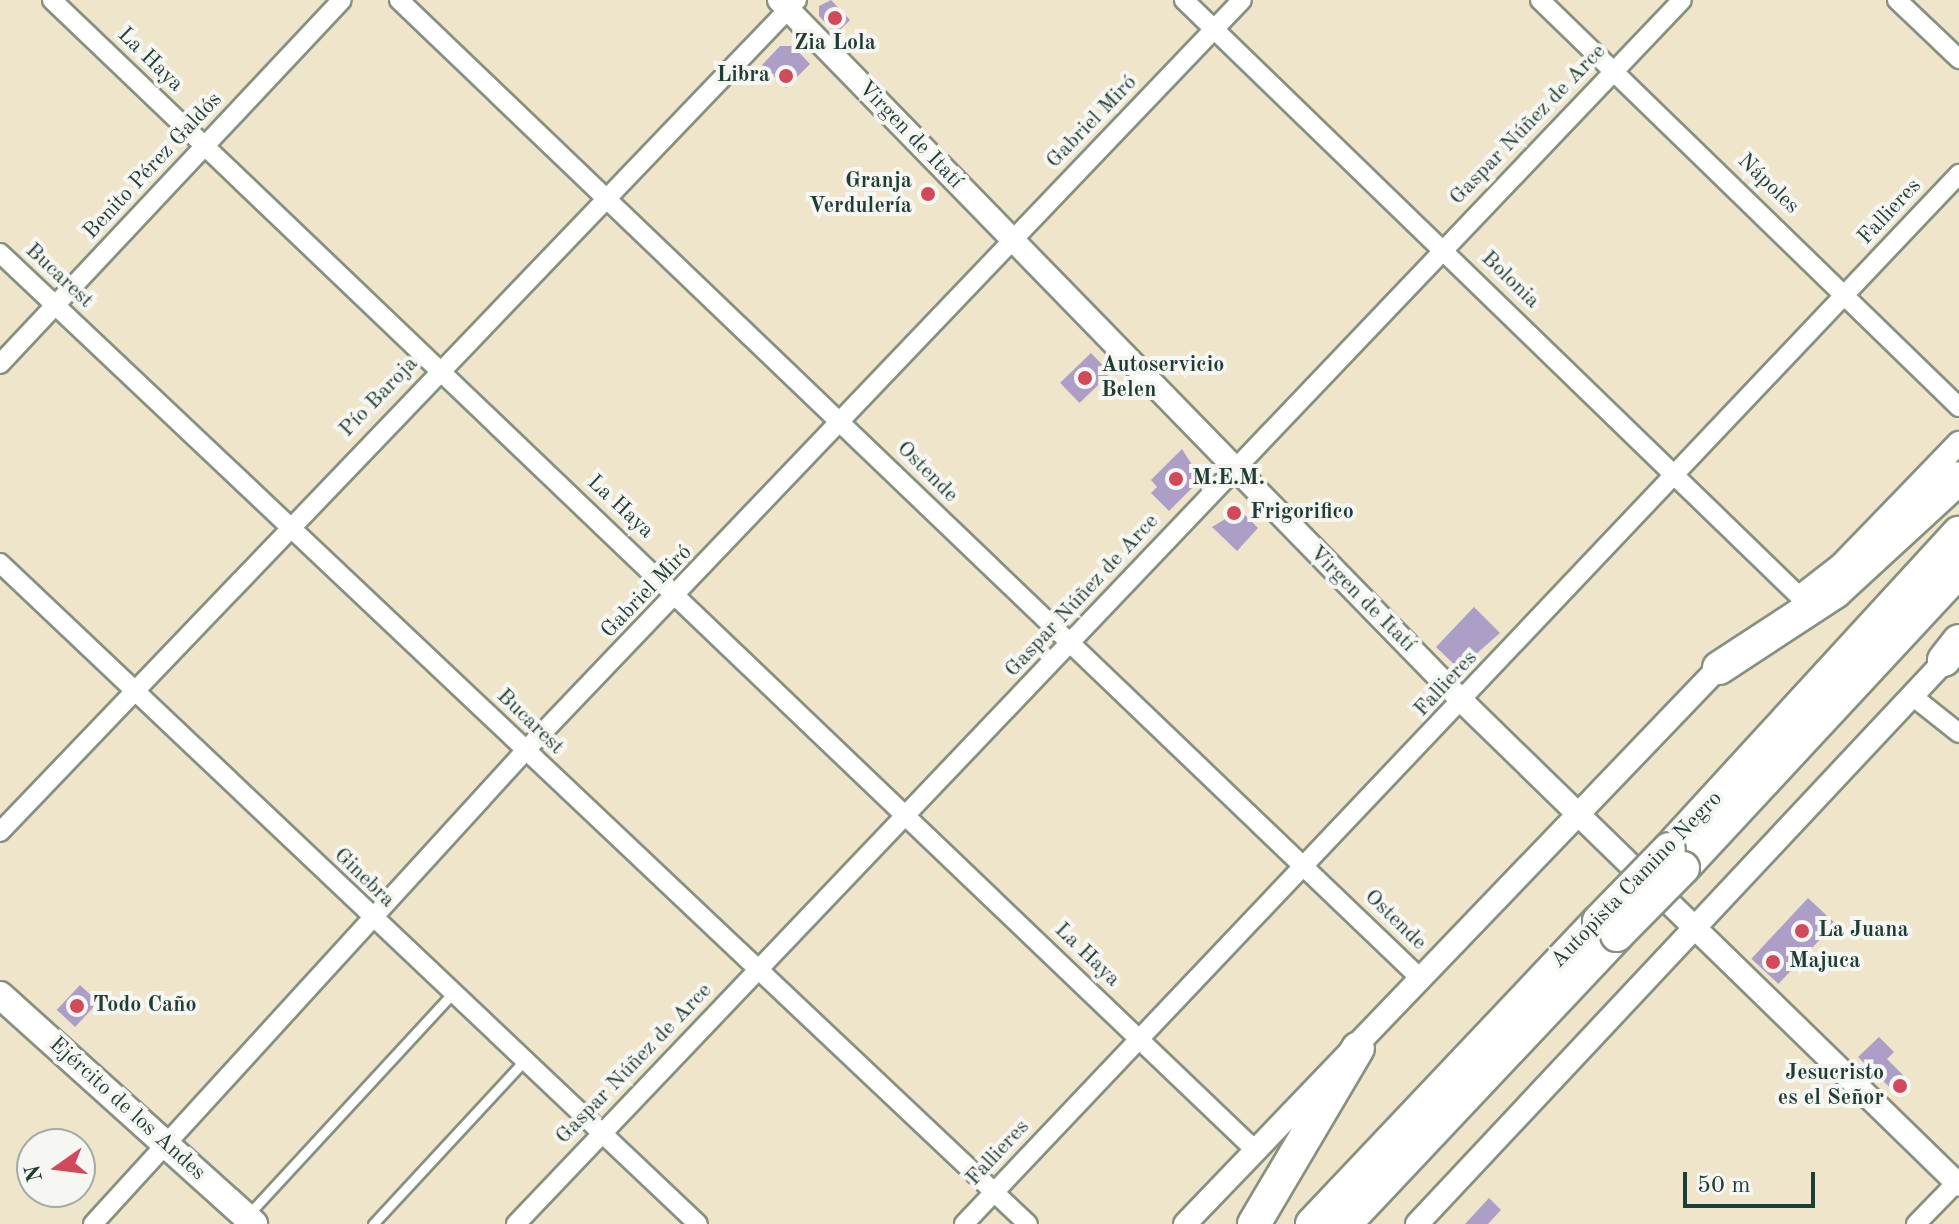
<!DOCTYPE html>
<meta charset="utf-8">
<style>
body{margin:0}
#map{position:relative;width:1959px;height:1224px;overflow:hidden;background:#efe5cb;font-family:"Old Standard TT",serif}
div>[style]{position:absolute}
.building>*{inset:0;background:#ad9ec7;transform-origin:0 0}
.roads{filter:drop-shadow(2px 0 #879180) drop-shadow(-2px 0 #879180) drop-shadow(0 2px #879180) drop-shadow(0 -2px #879180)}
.service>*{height:9px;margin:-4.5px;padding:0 4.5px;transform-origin:4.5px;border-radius:4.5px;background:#fff}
.minor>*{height:18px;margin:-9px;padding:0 9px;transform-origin:9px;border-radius:9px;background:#fff}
.tertiary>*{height:22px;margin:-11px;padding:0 11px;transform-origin:11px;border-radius:11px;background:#fff}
.secondary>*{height:26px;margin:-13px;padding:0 13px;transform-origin:13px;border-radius:13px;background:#fff}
.motorway>*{height:32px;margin:-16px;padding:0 16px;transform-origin:16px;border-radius:16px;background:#fff}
.bridges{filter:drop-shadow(2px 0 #879180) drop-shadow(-2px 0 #879180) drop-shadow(0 2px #879180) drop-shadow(0 -2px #879180)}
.motorway-bridge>*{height:32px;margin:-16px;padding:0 16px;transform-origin:16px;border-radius:16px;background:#fff}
.dots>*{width:22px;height:22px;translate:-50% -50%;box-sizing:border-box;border:4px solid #f6f6f2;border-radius:50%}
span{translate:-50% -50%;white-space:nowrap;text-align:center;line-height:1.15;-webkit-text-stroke:8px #f6f6f2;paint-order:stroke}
.poi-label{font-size:22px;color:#1f3d34;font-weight:700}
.right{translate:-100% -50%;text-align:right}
.left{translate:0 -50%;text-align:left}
.street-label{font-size:22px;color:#1f3d34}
.north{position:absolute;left:16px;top:1128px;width:80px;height:80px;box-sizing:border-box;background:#f6f6f2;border:2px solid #a0aca6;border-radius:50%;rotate:256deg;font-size:22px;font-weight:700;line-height:32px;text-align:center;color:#1f3d34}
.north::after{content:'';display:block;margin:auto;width:28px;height:36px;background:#d1495b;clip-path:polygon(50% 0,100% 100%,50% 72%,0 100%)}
.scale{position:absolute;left:1683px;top:1172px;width:132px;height:36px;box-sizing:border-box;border:4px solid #1f3d34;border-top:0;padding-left:10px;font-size:24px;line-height:28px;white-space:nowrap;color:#1f3d34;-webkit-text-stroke:6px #f6f6f2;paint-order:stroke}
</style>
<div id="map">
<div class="building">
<i style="clip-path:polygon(831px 0,850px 20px,836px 34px,819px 16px,819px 6px)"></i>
<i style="clip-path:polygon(780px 46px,793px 46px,810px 64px,786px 88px,762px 65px)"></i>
<i style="left:1091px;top:353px;width:28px;height:43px;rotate:46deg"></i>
<i style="clip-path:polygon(1182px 449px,1201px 479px,1169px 511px,1151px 493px,1157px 487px,1151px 480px)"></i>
<i style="clip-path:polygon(1240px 510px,1258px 528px,1237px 551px,1212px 527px)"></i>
<i style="clip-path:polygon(1474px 607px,1500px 633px,1459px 669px,1436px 647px)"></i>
<i style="left:1808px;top:898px;width:37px;height:83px;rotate:43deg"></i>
<i style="left:80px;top:985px;width:25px;height:34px;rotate:43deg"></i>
<i style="clip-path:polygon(1879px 1037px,1894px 1052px,1887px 1059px,1911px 1083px,1899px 1096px,1858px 1057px)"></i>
<i style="clip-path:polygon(1489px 1198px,1501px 1210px,1488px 1224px,1465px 1224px)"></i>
</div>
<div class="roads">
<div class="service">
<i style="left:247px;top:1216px;width:304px;rotate:-47.3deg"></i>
<i style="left:373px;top:1224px;width:222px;rotate:-47.2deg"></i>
</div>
<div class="minor">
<i style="left:52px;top:0;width:1664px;rotate:43.71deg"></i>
<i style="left:399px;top:0;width:1415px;rotate:43.77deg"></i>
<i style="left:1184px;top:0;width:858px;rotate:44.1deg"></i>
<i style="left:1540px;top:0;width:584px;rotate:44.17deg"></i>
<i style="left:1897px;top:0;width:86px;rotate:43.6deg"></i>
<i style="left:0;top:253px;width:1414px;rotate:43.37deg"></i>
<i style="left:0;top:364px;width:499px;rotate:-46.8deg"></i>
<i style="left:0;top:563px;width:961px;rotate:43.44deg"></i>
<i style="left:1911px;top:695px;width:61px;rotate:38.4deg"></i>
<i style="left:0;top:832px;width:1152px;rotate:-46.23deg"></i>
<i style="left:93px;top:1224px;width:641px;rotate:-47.59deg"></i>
<i style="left:525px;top:751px;width:1038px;rotate:-46.33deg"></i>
<i style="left:516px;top:1224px;width:1690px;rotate:-46.39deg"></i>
<i style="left:964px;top:1224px;width:1447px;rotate:-46.54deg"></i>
<i style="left:1916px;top:1224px;width:62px;rotate:-45.7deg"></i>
</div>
<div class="tertiary">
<i style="left:779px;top:0;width:980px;rotate:45.74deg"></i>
<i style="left:1463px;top:702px;width:692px;rotate:44.24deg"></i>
<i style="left:1801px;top:596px;width:51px;rotate:-37.8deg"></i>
<i style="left:1841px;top:565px;width:170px;rotate:-46deg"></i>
<i style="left:1185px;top:1224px;width:783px;rotate:-46.19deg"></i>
<i style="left:1417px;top:1224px;width:784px;rotate:-46.86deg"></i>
</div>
<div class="secondary">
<i style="left:0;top:995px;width:342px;rotate:42deg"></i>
</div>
<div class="motorway">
<i style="left:1944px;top:660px;width:24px;rotate:-52deg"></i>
<i style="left:1719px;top:668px;width:139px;rotate:-33.2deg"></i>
<i style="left:1835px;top:592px;width:168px;rotate:-42.6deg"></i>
<i style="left:1669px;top:849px;width:429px;rotate:-47.5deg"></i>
<i style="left:1683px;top:868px;width:405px;rotate:-47.1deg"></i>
<i style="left:1254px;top:1224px;width:204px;rotate:-59.4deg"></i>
<i style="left:1312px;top:1224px;width:417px;rotate:-46.6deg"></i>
<i style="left:1345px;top:1224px;width:397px;rotate:-46.7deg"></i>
</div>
</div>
<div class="bridges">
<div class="motorway-bridge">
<i style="left:1599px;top:921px;width:100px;rotate:-45.8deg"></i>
<i style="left:1617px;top:935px;width:94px;rotate:-45.4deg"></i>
</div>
</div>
<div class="dots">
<i style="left:835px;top:18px;background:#d1495b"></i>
<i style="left:786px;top:76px;background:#d1495b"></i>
<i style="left:928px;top:194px;background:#d1495b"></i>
<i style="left:1085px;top:378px;background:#d1495b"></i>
<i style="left:1176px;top:479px;background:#d1495b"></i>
<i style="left:1234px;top:513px;background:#d1495b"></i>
<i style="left:1802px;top:931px;background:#d1495b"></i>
<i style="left:1773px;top:962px;background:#d1495b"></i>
<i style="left:77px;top:1006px;background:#d1495b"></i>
<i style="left:1900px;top:1086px;background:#d1495b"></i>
</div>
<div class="poi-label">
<span style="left:835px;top:44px">Zia Lola</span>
<span class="right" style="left:770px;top:76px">Libra</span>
<span class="right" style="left:912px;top:194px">Granja<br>Verdulería</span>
<span class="left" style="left:1101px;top:378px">Autoservicio<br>Belen</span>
<span class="left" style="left:1192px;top:479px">M.E.M.</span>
<span class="left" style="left:1250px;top:513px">Frigorifico</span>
<span class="left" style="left:1818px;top:931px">La Juana</span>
<span class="left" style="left:1789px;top:962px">Majuca</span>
<span class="left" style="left:93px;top:1006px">Todo Caño</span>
<span class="right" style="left:1884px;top:1086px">Jesucristo<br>es el Señor</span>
</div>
<div class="street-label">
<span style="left:150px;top:60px;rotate:44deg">La Haya</span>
<span style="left:1092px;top:122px;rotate:-46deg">Gabriel Miró</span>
<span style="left:1528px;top:125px;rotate:-46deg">Gaspar Núñez de Arce</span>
<span style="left:910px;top:135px;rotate:46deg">Virgen de Itatí</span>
<span style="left:153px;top:166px;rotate:-47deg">Benito Pérez Galdós</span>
<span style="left:1768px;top:184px;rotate:44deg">Nápoles</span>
<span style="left:1890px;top:212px;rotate:-47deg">Fallieres</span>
<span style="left:59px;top:276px;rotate:43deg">Bucarest</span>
<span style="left:1510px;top:280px;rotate:44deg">Bolonia</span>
<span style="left:379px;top:397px;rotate:-46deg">Pío Baroja</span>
<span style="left:927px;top:472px;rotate:45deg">Ostende</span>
<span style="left:620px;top:507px;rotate:43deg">La Haya</span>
<span style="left:647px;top:592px;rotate:-46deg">Gabriel Miró</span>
<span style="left:1082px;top:596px;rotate:-47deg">Gaspar Núñez de Arce</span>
<span style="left:1362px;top:599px;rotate:45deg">Virgen de Itatí</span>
<span style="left:1446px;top:684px;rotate:-47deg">Fallieres</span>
<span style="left:530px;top:722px;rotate:44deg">Bucarest</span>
<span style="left:364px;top:878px;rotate:44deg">Ginebra</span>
<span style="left:1637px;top:880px;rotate:-46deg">Autopista Camino Negro</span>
<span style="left:1395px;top:920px;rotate:44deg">Ostende</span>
<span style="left:1087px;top:955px;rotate:44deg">La Haya</span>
<span style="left:634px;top:1064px;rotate:-46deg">Gaspar Núñez de Arce</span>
<span style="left:127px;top:1109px;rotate:42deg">Ejército de los Andes</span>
<span style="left:998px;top:1153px;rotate:-47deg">Fallieres</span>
</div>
<div class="north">N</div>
<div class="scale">50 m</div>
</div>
